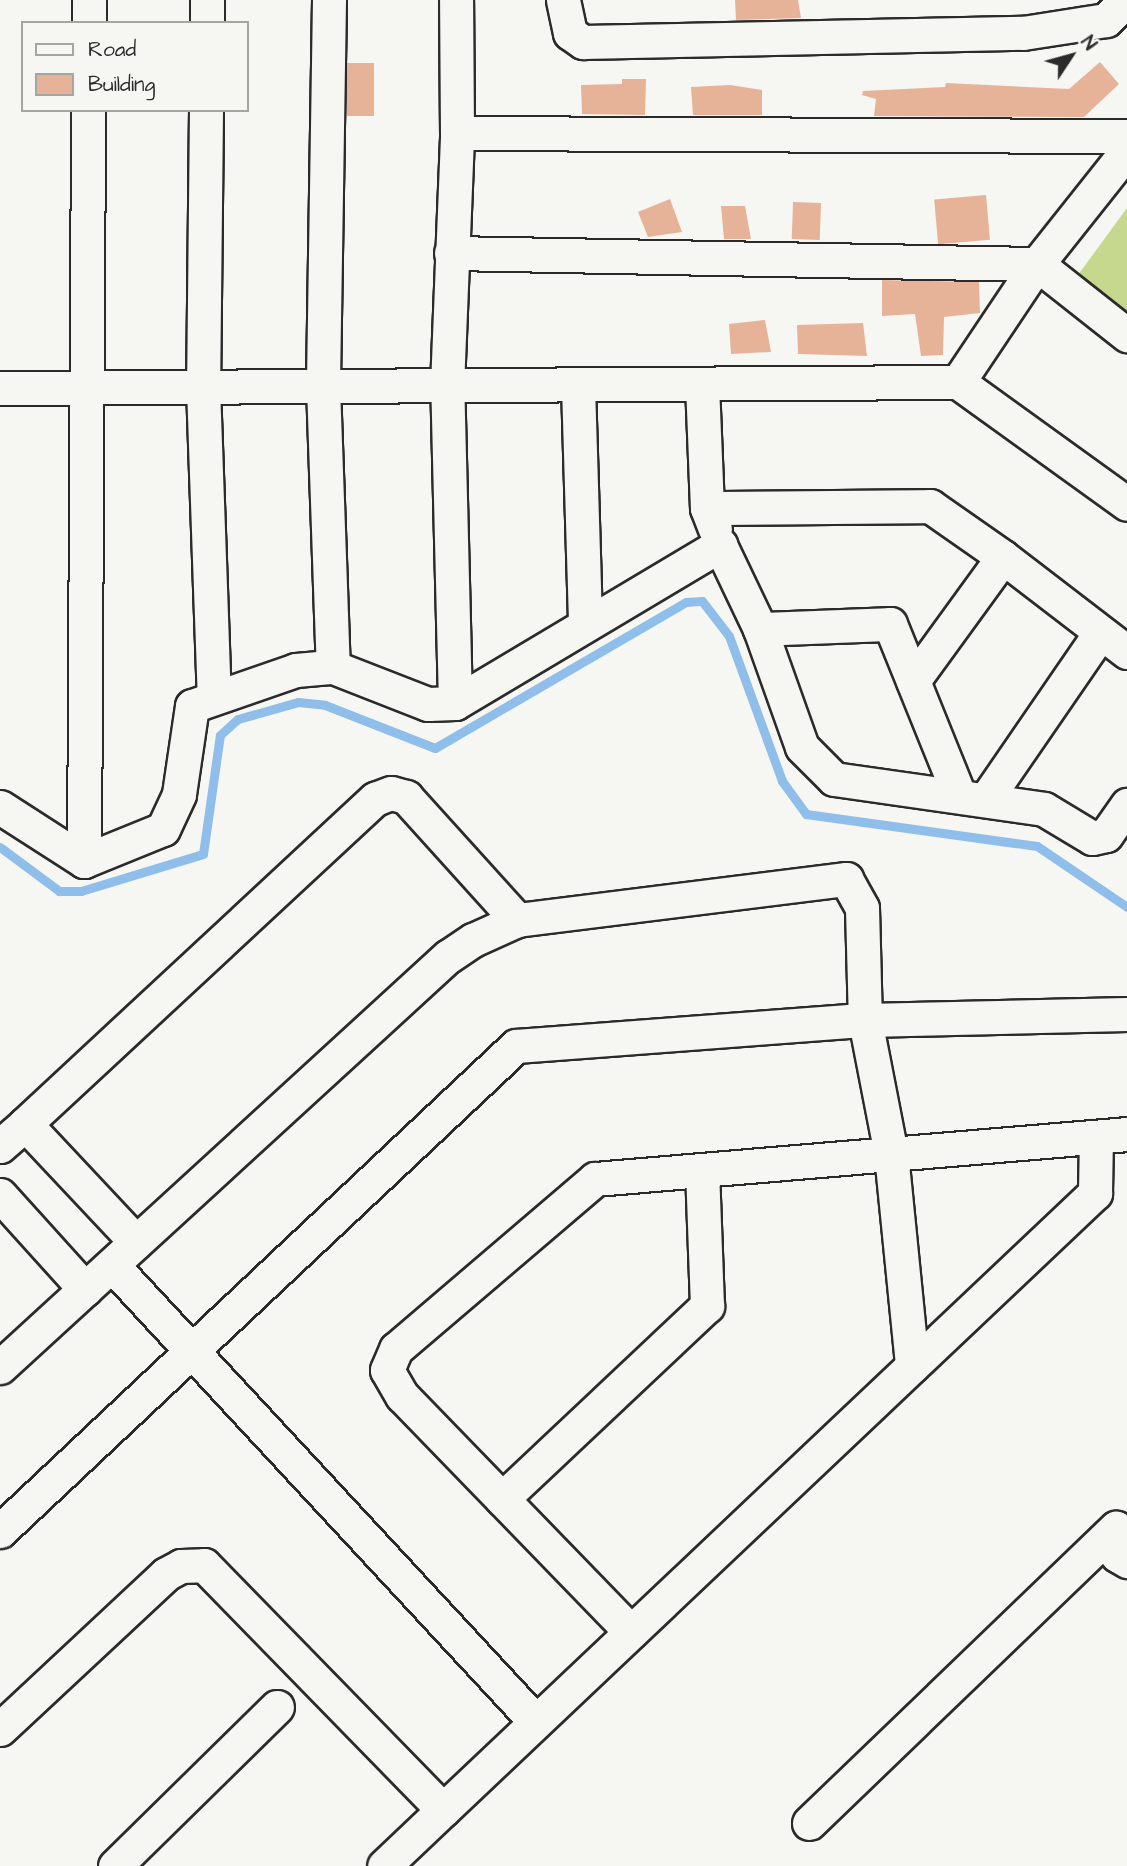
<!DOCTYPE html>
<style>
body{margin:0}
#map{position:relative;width:1127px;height:1866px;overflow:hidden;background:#f6f6f2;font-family:"Architects Daughter",sans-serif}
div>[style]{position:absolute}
.green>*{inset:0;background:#c6d88d}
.stream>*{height:9px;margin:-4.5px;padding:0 4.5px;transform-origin:4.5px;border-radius:4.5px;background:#90beea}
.building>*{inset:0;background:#e6b399;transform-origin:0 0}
.roads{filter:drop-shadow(2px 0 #2b2b2b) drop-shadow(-2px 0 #2b2b2b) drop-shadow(0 2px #2b2b2b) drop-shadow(0 -2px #2b2b2b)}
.minor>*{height:33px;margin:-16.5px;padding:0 16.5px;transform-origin:16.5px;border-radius:16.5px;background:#f6f6f2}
span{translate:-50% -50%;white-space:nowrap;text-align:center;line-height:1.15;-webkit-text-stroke:7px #f6f6f2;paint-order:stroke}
.legend{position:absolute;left:21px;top:21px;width:228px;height:91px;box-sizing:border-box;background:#f6f6f2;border:2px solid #a5a5a2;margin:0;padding:9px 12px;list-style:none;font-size:21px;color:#2b2b2b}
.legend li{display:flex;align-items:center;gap:14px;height:35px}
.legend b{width:35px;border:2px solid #a5a5a2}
.north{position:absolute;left:1036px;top:21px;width:70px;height:70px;-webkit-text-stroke:5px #f6f6f2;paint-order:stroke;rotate:54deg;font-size:19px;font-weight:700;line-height:28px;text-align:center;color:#2b2b2b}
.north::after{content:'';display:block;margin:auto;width:24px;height:32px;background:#2b2b2b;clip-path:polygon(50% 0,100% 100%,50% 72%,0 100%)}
</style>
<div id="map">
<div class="green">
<i style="clip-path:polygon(1127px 208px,1127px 312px,1078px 275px)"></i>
</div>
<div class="stream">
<i style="left:0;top:847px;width:74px;rotate:36.7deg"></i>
<i style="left:59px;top:891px;width:22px"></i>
<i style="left:81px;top:891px;width:127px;rotate:-16.9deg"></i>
<i style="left:203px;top:854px;width:120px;rotate:-81.9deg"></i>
<i style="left:220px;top:735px;width:24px;rotate:-42deg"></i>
<i style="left:238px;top:719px;width:62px;rotate:-15.8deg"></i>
<i style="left:298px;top:702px;width:27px;rotate:6deg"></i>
<i style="left:325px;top:705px;width:118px;rotate:21.4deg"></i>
<i style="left:435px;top:748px;width:290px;rotate:-30.2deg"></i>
<i style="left:686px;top:602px;width:16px;rotate:-4deg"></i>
<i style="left:702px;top:601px;width:44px;rotate:52.4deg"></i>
<i style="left:729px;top:636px;width:154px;rotate:69.9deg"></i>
<i style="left:782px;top:781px;width:41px;rotate:54deg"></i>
<i style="left:806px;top:814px;width:233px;rotate:7.9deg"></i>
<i style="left:1037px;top:846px;width:109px;rotate:34.1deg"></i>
</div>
<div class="building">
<i style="clip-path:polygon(735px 0,798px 0,801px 18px,736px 20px)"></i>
<i style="clip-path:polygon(1100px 62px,1119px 84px,1084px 117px,874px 116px,876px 99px,862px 95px,863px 91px,945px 87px,946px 83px,1069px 89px)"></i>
<i style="left:347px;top:63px;width:27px;height:53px"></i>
<i style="clip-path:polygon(622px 79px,646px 79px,645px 115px,582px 114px,581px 85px,622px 84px)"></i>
<i style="clip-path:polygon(730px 85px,762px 90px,762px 115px,693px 115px,691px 87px)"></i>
<i style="left:986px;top:195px;width:45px;height:52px;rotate:85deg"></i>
<i style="clip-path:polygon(670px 199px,682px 232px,648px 237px,638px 212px)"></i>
<i style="left:821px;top:203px;width:37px;height:28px;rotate:92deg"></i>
<i style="clip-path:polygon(721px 206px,745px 206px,751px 239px,724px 239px)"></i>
<i style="clip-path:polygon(882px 280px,979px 282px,980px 313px,944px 317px,943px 355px,921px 356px,915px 314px,882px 316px)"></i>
<i style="clip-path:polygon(765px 320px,771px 352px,731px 354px,729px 324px)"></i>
<i style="clip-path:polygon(863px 323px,867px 356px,798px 354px,797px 325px)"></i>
</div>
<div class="roads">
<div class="minor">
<i style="left:329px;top:0;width:386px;rotate:90.9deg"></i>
<i style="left:323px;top:386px;width:281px;rotate:88deg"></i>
<i style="left:563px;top:0;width:34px;rotate:78deg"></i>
<i style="left:570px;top:33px;width:16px;rotate:35deg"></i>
<i style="left:583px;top:42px;width:440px;rotate:-1.2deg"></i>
<i style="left:1023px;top:33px;width:84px;rotate:-8.9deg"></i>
<i style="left:1106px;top:20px;width:28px;rotate:-46deg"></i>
<i style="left:89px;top:23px;width:23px;rotate:-90deg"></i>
<i style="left:207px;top:23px;width:23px;rotate:-90deg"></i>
<i style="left:206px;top:110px;width:277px;rotate:90.6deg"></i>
<i style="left:203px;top:387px;width:310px;rotate:88deg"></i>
<i style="left:457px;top:133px;width:670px;rotate:0.26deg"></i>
<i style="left:451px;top:253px;width:586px;rotate:1.08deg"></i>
<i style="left:1037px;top:264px;width:115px;rotate:38.3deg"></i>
<i style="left:958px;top:382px;width:208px;rotate:35.8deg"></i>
<i style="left:702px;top:384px;width:124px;rotate:87.7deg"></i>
<i style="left:707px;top:508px;width:22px;rotate:69deg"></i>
<i style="left:578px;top:385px;width:238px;rotate:88.3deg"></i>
<i style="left:0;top:388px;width:958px;rotate:-0.36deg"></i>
<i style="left:958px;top:382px;width:142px;rotate:-56.2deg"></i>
<i style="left:1037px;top:264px;width:144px;rotate:-51.5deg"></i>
<i style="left:707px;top:508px;width:223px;rotate:-0.5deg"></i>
<i style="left:930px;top:506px;width:89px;rotate:34.9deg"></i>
<i style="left:1003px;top:557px;width:153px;rotate:126deg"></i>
<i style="left:1003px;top:557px;width:156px;rotate:37.5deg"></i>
<i style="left:760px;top:629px;width:130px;rotate:-2.2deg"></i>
<i style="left:890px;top:624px;width:184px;rotate:68deg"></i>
<i style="left:455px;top:703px;width:317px;rotate:-91.4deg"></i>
<i style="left:447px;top:386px;width:253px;rotate:-87.7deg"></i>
<i style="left:457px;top:133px;width:133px;rotate:-90.4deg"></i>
<i style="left:986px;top:799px;width:201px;rotate:-55.5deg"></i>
<i style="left:0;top:807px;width:100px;rotate:32.7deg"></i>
<i style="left:84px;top:861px;width:85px;rotate:-22.1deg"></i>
<i style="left:163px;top:829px;width:38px;rotate:-65deg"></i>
<i style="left:179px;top:794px;width:89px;rotate:-81.6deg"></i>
<i style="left:192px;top:706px;width:110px;rotate:-19.1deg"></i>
<i style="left:296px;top:670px;width:37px;rotate:-5deg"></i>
<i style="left:333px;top:667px;width:102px;rotate:21.3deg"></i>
<i style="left:428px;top:704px;width:27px;rotate:-2deg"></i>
<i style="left:455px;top:703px;width:309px;rotate:-30.8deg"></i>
<i style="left:720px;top:545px;width:93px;rotate:64.5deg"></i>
<i style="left:760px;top:629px;width:125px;rotate:70.4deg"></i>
<i style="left:802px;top:747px;width:45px;rotate:45deg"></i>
<i style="left:834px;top:779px;width:212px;rotate:8.1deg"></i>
<i style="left:1044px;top:809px;width:56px;rotate:31.1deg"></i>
<i style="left:1092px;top:838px;width:14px;rotate:-12deg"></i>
<i style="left:1106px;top:835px;width:37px;rotate:-55deg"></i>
<i style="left:84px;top:861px;width:751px;rotate:-89.69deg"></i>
<i style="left:0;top:1146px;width:33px;rotate:-41deg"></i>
<i style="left:0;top:1195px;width:127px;rotate:47.9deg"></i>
<i style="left:85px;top:1289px;width:493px;rotate:-42.5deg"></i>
<i style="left:449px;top:956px;width:29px;rotate:-34deg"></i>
<i style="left:473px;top:940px;width:48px;rotate:-24.4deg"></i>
<i style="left:517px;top:920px;width:332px;rotate:-7.1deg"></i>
<i style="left:846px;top:879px;width:33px;rotate:61deg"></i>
<i style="left:862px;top:908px;width:112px;rotate:88.5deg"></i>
<i style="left:865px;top:1020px;width:136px;rotate:79deg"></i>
<i style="left:891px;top:1154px;width:213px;rotate:84.3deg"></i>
<i style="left:136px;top:1242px;width:162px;rotate:-133.2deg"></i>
<i style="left:25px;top:1124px;width:478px;rotate:-42.9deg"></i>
<i style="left:375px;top:799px;width:17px;rotate:-21deg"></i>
<i style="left:391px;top:793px;width:16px;rotate:15deg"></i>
<i style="left:406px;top:797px;width:166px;rotate:47.9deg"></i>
<i style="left:112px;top:1265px;width:623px;rotate:47.15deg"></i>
<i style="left:0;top:1367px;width:115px;rotate:-42.5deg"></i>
<i style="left:502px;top:1499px;width:282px;rotate:-43.3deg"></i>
<i style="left:707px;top:1306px;width:136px;rotate:-92.1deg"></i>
<i style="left:0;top:1531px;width:708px;rotate:-43.23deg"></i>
<i style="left:516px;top:1046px;width:350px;rotate:-4.3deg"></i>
<i style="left:865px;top:1020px;width:262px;rotate:-1.3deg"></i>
<i style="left:631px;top:1632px;width:329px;rotate:-134.1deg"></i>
<i style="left:402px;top:1396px;width:30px;rotate:-120deg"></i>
<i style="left:387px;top:1370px;width:23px;rotate:-67deg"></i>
<i style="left:396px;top:1349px;width:262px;rotate:-40.5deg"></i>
<i style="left:595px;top:1179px;width:534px;rotate:-4.83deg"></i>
<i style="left:0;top:1729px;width:227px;rotate:-43deg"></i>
<i style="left:166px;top:1574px;width:17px;rotate:-28deg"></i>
<i style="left:181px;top:1566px;width:23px;rotate:-2deg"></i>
<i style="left:204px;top:1565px;width:342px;rotate:45.7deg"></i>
<i style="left:443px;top:1810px;width:81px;rotate:136.5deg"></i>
<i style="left:443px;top:1810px;width:898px;rotate:-43.42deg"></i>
<i style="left:1095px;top:1193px;width:56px;rotate:-89deg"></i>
<i style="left:809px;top:1823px;width:426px;rotate:-43.9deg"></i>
<i style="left:1116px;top:1528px;width:27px;rotate:88deg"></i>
<i style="left:1117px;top:1555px;width:12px;rotate:31deg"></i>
<i style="left:115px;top:1866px;width:227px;rotate:-44.5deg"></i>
</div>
</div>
<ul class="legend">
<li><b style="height:9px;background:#f6f6f2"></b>Road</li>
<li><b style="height:19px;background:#e6b399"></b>Building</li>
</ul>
<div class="north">N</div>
</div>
